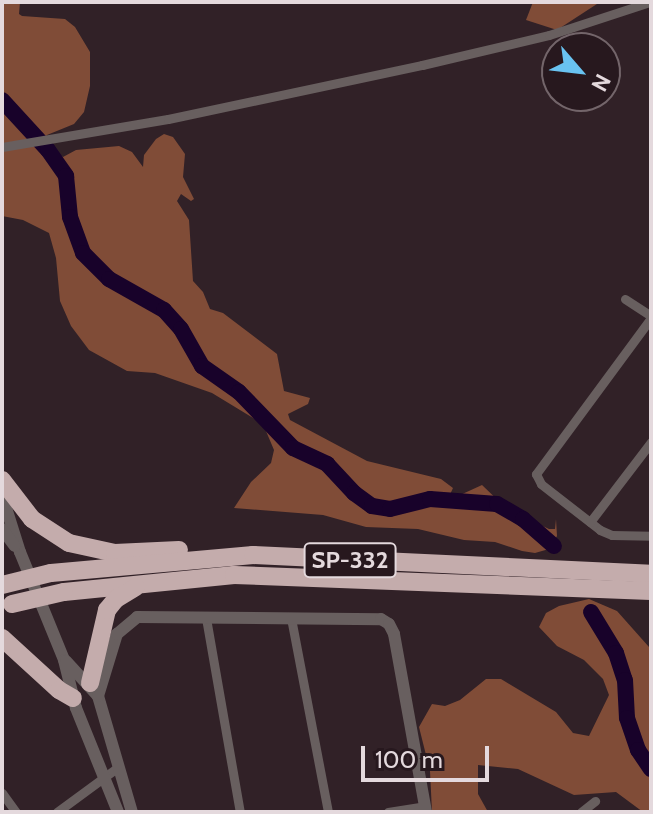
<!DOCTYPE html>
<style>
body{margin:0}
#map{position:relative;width:653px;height:814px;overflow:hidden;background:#312127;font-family:Cabin,sans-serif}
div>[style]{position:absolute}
.forest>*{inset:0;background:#804c37}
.river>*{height:16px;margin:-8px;padding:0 8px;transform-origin:8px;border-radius:8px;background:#18022a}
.minor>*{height:9px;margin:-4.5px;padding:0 4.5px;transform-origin:4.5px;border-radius:4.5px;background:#685f5f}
.tertiary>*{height:12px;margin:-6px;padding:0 6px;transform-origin:6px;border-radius:6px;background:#685f5f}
.motorway>*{height:18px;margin:-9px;padding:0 9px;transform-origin:9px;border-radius:9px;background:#c4acac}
.motorway-bridge>*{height:18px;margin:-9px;padding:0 9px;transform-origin:9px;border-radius:9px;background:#c4acac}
span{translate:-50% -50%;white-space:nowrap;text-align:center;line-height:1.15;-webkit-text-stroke:7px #27181e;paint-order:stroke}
.shield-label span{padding:2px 6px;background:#27181e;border:2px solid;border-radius:6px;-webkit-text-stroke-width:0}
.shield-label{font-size:24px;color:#e4d9dd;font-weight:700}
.frame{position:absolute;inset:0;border:4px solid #e4d9dd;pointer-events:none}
.north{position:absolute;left:541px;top:32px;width:80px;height:80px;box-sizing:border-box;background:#27181e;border:2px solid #73656a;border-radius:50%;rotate:118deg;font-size:22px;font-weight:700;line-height:32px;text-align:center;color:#e4d9dd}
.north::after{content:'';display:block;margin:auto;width:28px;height:36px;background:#69c3f1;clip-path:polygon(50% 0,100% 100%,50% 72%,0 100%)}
.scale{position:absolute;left:361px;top:746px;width:128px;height:36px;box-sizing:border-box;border:4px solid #e4d9dd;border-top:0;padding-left:10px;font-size:24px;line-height:28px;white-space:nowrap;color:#e4d9dd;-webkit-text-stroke:6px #27181e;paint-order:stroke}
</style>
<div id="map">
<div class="forest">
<i style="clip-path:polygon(2px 2px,20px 2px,19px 14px,22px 16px,65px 19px,75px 27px,90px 52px,90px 86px,84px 112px,74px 124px,47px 135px,44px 139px,56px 153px,63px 157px,76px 150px,119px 146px,132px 152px,143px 167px,144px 155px,156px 139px,164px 134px,173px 137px,185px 154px,183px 177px,194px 199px,191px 201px,181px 194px,177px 201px,189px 220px,193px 281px,203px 292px,210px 309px,223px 313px,277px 354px,284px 391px,310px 398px,308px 404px,288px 414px,290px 420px,367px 461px,441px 479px,453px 488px,447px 501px,482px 485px,507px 509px,549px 529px,555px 529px,556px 519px,557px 536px,549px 549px,535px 553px,522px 551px,495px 542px,464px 540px,418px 529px,366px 527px,323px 515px,234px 508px,251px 482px,271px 463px,274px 450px,263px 424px,212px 393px,155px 373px,127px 371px,89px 350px,71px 326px,60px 301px,56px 258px,49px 233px,23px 220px,2px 216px)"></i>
<i style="clip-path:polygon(533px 2px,600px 2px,557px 30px,526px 20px)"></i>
<i style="clip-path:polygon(589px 599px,617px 611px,649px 647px,651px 812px,643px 812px,616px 792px,574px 795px,518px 769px,478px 765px,478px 794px,488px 812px,432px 812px,430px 771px,419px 727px,432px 704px,445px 706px,460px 700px,486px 679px,501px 679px,556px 712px,573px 733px,589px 736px,609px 695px,603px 679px,584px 660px,557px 646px,539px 627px,546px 613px,559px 606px)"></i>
</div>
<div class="river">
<i style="left:2px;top:100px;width:68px;rotate:47.4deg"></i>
<i style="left:48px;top:150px;width:32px;rotate:55deg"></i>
<i style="left:66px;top:176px;width:41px;rotate:84.4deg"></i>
<i style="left:70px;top:217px;width:38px;rotate:70deg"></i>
<i style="left:83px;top:253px;width:37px;rotate:45deg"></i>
<i style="left:109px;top:279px;width:63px;rotate:29.4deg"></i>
<i style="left:164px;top:310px;width:25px;rotate:48deg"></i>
<i style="left:181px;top:329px;width:43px;rotate:60.4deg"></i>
<i style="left:202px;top:366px;width:45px;rotate:35.1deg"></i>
<i style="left:239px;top:392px;width:78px;rotate:46deg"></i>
<i style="left:293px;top:448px;width:38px;rotate:25deg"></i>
<i style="left:327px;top:464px;width:40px;rotate:47deg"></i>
<i style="left:354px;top:493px;width:22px;rotate:36deg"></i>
<i style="left:372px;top:506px;width:18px;rotate:9deg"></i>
<i style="left:390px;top:509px;width:41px;rotate:-14deg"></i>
<i style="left:430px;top:499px;width:67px;rotate:4.3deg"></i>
<i style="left:497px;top:504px;width:30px;rotate:30deg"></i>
<i style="left:523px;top:519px;width:41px;rotate:41.1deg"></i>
<i style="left:591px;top:612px;width:48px;rotate:58.6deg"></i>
<i style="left:616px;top:653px;width:28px;rotate:72deg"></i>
<i style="left:625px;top:680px;width:38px;rotate:87deg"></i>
<i style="left:627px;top:718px;width:34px;rotate:71deg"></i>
<i style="left:638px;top:750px;width:23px;rotate:56deg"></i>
</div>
<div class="minor">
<i style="left:2px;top:147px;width:168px;rotate:-9.6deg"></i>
<i style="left:168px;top:119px;width:260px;rotate:-12deg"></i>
<i style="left:422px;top:65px;width:130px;rotate:-13.3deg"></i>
<i style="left:549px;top:35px;width:106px;rotate:-18.1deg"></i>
<i style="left:625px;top:299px;width:31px;rotate:33deg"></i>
<i style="left:651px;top:318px;width:194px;rotate:126.4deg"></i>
<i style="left:536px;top:474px;width:11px;rotate:63deg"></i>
<i style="left:541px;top:484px;width:75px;rotate:37.9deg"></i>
<i style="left:600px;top:530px;width:13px;rotate:23deg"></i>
<i style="left:612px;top:535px;width:39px;rotate:1deg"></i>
<i style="left:590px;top:522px;width:101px;rotate:-52.7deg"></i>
<i style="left:206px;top:618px;width:197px;rotate:80.1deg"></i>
<i style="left:291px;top:618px;width:197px;rotate:79.2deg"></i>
<i style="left:2px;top:793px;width:24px;rotate:54deg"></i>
<i style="left:57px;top:812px;width:74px;rotate:-36.3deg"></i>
<i style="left:388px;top:812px;width:37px;rotate:-9deg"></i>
<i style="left:581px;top:812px;width:18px;rotate:-38deg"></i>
</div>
<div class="tertiary">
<i style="left:2px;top:495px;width:60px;rotate:72.5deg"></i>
<i style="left:20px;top:552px;width:117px;rotate:67.8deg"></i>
<i style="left:64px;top:660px;width:49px;rotate:76deg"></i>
<i style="left:76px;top:708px;width:112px;rotate:68deg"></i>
<i style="left:2px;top:529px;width:21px;rotate:53deg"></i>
<i style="left:66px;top:661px;width:47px;rotate:47.6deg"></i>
<i style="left:98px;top:696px;width:121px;rotate:73.7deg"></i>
<i style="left:98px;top:696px;width:65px;rotate:-73deg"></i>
<i style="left:117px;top:634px;width:26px;rotate:-40deg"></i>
<i style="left:137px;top:617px;width:244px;rotate:0.5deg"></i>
<i style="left:381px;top:619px;width:9px;rotate:32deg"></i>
<i style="left:389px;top:624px;width:11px;rotate:63deg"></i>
<i style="left:394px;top:634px;width:181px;rotate:79.8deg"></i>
</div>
<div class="motorway">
<i style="left:2px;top:480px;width:49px;rotate:52.4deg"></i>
<i style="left:32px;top:519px;width:44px;rotate:33deg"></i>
<i style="left:69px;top:543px;width:47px;rotate:12.3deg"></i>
<i style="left:115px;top:553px;width:64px;rotate:-2.7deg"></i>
<i style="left:51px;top:573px;width:203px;rotate:-5.1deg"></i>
<i style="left:253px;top:555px;width:398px;rotate:2.7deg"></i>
<i style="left:64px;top:592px;width:171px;rotate:-5.7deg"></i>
<i style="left:234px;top:575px;width:417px;rotate:2.2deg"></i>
<i style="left:2px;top:638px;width:77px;rotate:42.4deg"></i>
<i style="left:59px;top:690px;width:16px;rotate:30deg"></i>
<i style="left:90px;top:683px;width:75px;rotate:-76.9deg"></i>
<i style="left:107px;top:610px;width:14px;rotate:-51deg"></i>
<i style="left:116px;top:599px;width:23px;rotate:-31deg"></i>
</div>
<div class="motorway-bridge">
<i style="left:2px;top:585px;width:50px;rotate:-13.8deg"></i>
<i style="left:12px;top:604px;width:53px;rotate:-13deg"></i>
</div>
<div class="shield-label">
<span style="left:350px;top:560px">SP-332</span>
</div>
<div class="frame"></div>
<div class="north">N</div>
<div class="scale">100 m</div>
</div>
